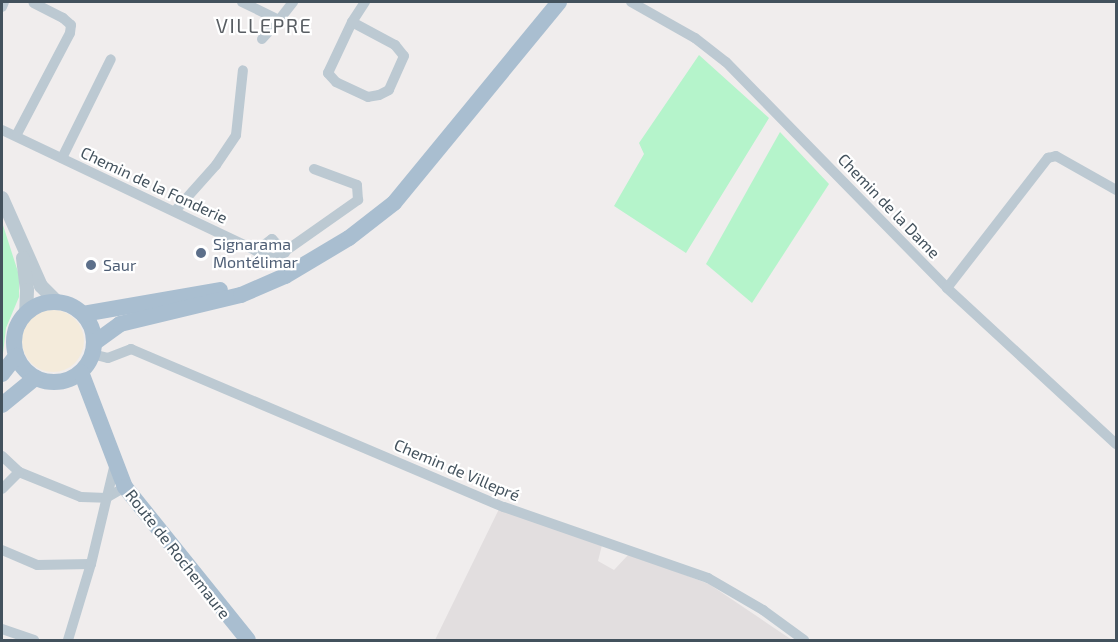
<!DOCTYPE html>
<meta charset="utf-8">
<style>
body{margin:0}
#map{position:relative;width:1118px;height:642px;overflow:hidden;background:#f0eded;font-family:"Exo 2",sans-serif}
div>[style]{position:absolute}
.education>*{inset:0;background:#e2dedf}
.green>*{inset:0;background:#b5f4cb}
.sand>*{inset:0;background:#f4ebdb}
.round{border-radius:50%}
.minor>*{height:10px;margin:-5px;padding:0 5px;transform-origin:5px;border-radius:5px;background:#bcc9d2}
.tertiary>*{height:14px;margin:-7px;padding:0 7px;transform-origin:7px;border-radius:7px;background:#bcc9d2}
.primary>*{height:16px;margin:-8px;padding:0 8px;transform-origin:8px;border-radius:8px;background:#a9bed0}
.primary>.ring{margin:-8px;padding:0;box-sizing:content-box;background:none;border:16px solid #a9bed0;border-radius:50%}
.dots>*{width:16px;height:16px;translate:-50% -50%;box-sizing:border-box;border:3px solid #fff;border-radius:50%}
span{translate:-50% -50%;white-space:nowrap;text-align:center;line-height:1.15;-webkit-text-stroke:4.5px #fff;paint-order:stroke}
.street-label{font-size:16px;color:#43525d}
.service-label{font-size:16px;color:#4e5e75}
.left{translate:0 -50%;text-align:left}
.quarter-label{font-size:20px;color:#595e63;letter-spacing:1.5px}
.frame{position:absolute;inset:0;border:3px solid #43525d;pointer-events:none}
</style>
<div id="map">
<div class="education">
<i style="clip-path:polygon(499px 509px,602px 545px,598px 561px,614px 570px,629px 554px,709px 584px,792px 640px,435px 640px)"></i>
</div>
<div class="green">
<i style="clip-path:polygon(699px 55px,769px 118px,686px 253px,614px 206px,644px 154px,639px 143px)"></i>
<i style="clip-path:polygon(780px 132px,829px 184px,752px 303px,706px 264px)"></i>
<i style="clip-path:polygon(2px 222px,19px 275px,19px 297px,6px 328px,2px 362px)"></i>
</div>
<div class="sand">
<i class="round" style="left:22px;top:310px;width:62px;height:62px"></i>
</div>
<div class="minor">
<i style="left:242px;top:2px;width:41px;rotate:25.9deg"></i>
<i style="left:279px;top:20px;width:23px;rotate:-52deg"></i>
<i style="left:631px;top:2px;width:73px;rotate:29.4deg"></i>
<i style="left:695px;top:38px;width:39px;rotate:38deg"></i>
<i style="left:726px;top:62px;width:316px;rotate:45.6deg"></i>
<i style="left:947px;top:288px;width:230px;rotate:42.7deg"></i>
<i style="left:2px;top:7px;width:5px;rotate:-68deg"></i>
<i style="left:352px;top:22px;width:49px;rotate:28.1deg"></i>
<i style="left:395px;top:45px;width:14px;rotate:51deg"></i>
<i style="left:404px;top:56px;width:37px;rotate:114deg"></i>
<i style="left:389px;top:90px;width:11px;rotate:153deg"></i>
<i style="left:379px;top:95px;width:11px;rotate:170deg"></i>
<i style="left:368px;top:97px;width:35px;rotate:-155deg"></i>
<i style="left:336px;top:82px;width:12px;rotate:-132deg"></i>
<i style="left:328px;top:73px;width:56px;rotate:-64.8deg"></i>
<i style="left:352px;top:22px;width:24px;rotate:-57deg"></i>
<i style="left:262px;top:39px;width:25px;rotate:-48deg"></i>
<i style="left:2px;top:130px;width:301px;rotate:25.4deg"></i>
<i style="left:274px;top:259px;width:103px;rotate:-35.1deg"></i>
<i style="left:358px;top:200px;width:15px;rotate:-94deg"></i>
<i style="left:357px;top:185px;width:46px;rotate:-159.6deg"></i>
<i style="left:17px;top:134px;width:114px;rotate:-62.3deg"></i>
<i style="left:70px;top:33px;width:8px;rotate:-83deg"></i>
<i style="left:71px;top:25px;width:11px;rotate:-139deg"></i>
<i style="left:63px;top:18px;width:33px;rotate:-153deg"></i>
<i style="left:62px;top:158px;width:110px;rotate:-63.7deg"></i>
<i style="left:175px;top:211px;width:62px;rotate:-48.3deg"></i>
<i style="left:216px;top:165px;width:36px;rotate:-56deg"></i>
<i style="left:236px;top:135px;width:65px;rotate:-83.9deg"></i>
<i style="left:256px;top:251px;width:20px;rotate:-37deg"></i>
<i style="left:272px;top:239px;width:19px;rotate:47deg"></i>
<i style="left:947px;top:288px;width:165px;rotate:-52.2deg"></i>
<i style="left:1048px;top:158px;width:8px;rotate:-14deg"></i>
<i style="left:1056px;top:156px;width:69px;rotate:29.5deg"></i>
<i style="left:92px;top:354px;width:16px;rotate:14deg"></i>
<i style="left:108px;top:358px;width:25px;rotate:-21deg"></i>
<i style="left:131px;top:349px;width:405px;rotate:23deg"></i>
<i style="left:504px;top:507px;width:216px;rotate:19.2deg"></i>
<i style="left:708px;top:578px;width:64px;rotate:30.2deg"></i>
<i style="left:763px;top:610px;width:51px;rotate:36.2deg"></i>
<i style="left:2px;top:456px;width:23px;rotate:43deg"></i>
<i style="left:19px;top:472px;width:67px;rotate:22deg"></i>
<i style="left:81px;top:497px;width:25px;rotate:2deg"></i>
<i style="left:106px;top:498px;width:22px;rotate:-30deg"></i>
<i style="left:2px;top:489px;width:24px;rotate:-45deg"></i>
<i style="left:2px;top:550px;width:38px;rotate:23deg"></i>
<i style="left:37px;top:565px;width:54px;rotate:-1.1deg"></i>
<i style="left:2px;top:629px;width:34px;rotate:19deg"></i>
<i style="left:68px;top:640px;width:79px;rotate:-73.2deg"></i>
<i style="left:91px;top:564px;width:104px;rotate:-76.6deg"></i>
</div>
<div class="tertiary">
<i style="left:2px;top:198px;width:96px;rotate:66.1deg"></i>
<i style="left:41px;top:286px;width:23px;rotate:45deg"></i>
<i style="left:23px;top:258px;width:32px;rotate:83deg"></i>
<i style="left:27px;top:290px;width:23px;rotate:92deg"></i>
</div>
<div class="primary">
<i class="ring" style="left:14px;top:302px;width:64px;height:64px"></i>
<i style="left:83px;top:314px;width:139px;rotate:-9.9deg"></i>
<i style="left:94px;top:343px;width:32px;rotate:-36deg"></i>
<i style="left:120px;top:324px;width:124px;rotate:-13.5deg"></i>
<i style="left:241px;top:295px;width:48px;rotate:-23.4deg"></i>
<i style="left:285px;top:276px;width:74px;rotate:-30.7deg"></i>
<i style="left:349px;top:238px;width:57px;rotate:-37.9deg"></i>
<i style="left:394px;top:203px;width:260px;rotate:-50.6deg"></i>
<i style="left:81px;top:372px;width:123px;rotate:69.1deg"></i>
<i style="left:125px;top:487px;width:196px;rotate:51.2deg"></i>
<i style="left:2px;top:374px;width:23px;rotate:-52deg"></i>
<i style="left:2px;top:405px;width:43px;rotate:-39.3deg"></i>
</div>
<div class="dots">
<i style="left:201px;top:253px;background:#5c6f8a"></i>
<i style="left:91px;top:265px;background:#5c6f8a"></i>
</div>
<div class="street-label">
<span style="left:154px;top:185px;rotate:25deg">Chemin de la Fonderie</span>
<span style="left:889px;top:206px;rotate:46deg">Chemin de la Dame</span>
<span style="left:457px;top:470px;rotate:23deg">Chemin de Villepré</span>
<span style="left:178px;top:554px;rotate:52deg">Route de Rochemaure</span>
</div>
<div class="service-label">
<span class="left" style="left:213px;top:253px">Signarama<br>Montélimar</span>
<span class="left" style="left:103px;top:265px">Saur</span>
</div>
<div class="quarter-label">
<span style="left:264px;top:25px">VILLEPRE</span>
</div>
<div class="frame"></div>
</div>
